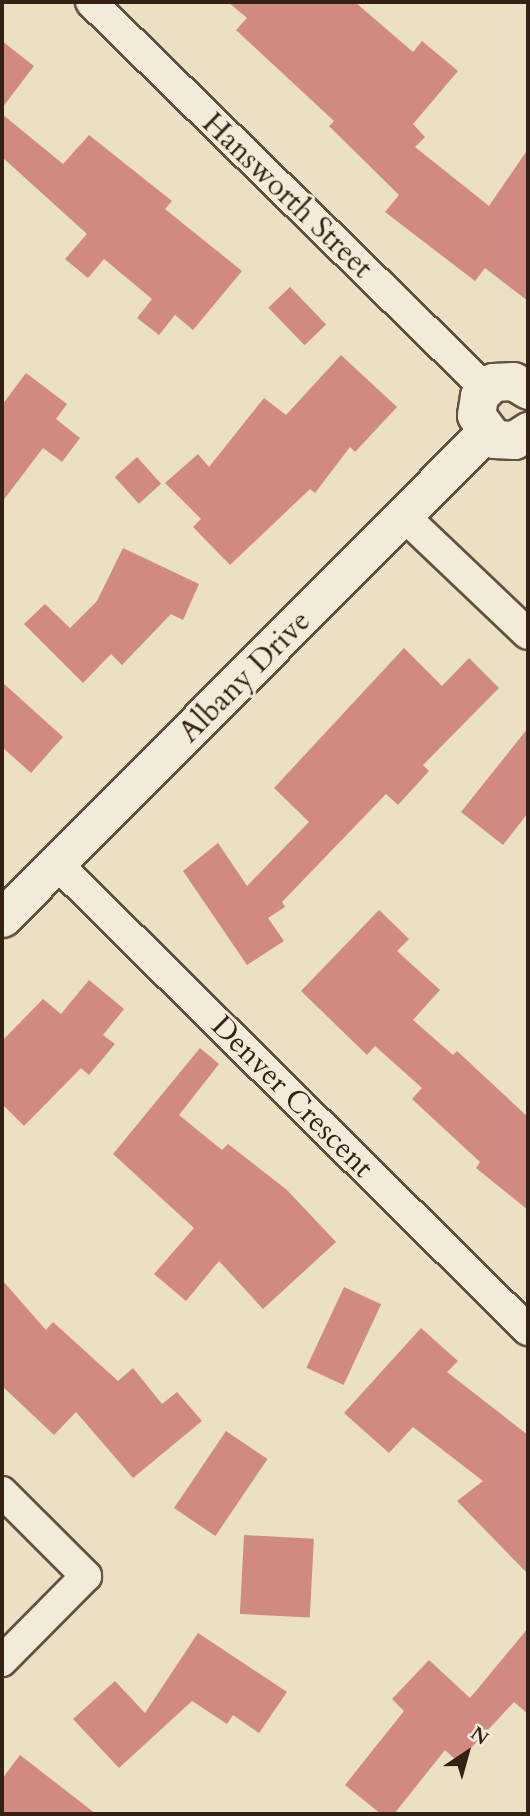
<!DOCTYPE html>
<style>
body{margin:0}
#map{position:relative;width:530px;height:1816px;overflow:hidden;background:#ece0c4;font-family:Cardo,serif}
div>[style]{position:absolute}
.building>*{inset:0;background:#d08a82;transform-origin:0 0}
.roads{filter:drop-shadow(2px 0 #615141) drop-shadow(-2px 0 #615141) drop-shadow(0 2px #615141) drop-shadow(0 -2px #615141)}
.minor>*{height:30px;margin:-15px;padding:0 15px;transform-origin:15px;border-radius:15px;background:#f3ebd9}
.tertiary>*{height:37px;margin:-18.5px;padding:0 18.5px;transform-origin:18.5px;border-radius:18.5px;background:#f3ebd9}
span{translate:-50% -50%;white-space:nowrap;text-align:center;line-height:1.15;-webkit-text-stroke:6px #f3ebd9;paint-order:stroke}
.street-label{font-size:30px;color:#332115}
.frame{position:absolute;inset:0;border:4px solid #332115;pointer-events:none}
.north{position:absolute;left:432px;top:1718px;width:70px;height:70px;-webkit-text-stroke:5px #f3ebd9;paint-order:stroke;rotate:36deg;font-size:19px;font-weight:700;line-height:28px;text-align:center;color:#332115}
.north::after{content:'';display:block;margin:auto;width:24px;height:32px;background:#332115;clip-path:polygon(50% 0,100% 100%,50% 72%,0 100%)}
</style>
<div id="map">
<div class="building">
<i style="clip-path:polygon(228px 2px,355px 2px,413px 52px,422px 41px,458px 71px,413px 124px,425px 137px,415px 147px,489px 206px,528px 149px,528px 301px,485px 268px,475px 281px,385px 212px,399px 195px,329px 126px,334px 121px,236px 30px,247px 18px)"></i>
<i style="clip-path:polygon(2px 41px,34px 66px,2px 108px)"></i>
<i style="clip-path:polygon(2px 114px,63px 164px,89px 135px,172px 201px,165px 209px,242px 271px,193px 330px,175px 315px,159px 335px,137px 318px,152px 299px,104px 259px,88px 278px,65px 259px,87px 234px,2px 157px)"></i>
<i style="left:290px;top:287px;width:52px;height:30px;rotate:46deg"></i>
<i style="clip-path:polygon(341px 355px,397px 407px,355px 452px,350px 447px,315px 493px,310px 489px,230px 565px,193px 527px,201px 519px,165px 483px,198px 454px,209px 467px,264px 398px,286px 415px)"></i>
<i style="clip-path:polygon(26px 373px,67px 404px,56px 419px,80px 438px,62px 462px,43px 448px,2px 502px,2px 405px)"></i>
<i style="left:137px;top:457px;width:36px;height:30px;rotate:48deg"></i>
<i style="clip-path:polygon(123px 548px,199px 584px,183px 620px,171px 614px,122px 665px,111px 654px,83px 683px,24px 624px,45px 604px,70px 628px,97px 601px)"></i>
<i style="clip-path:polygon(404px 648px,442px 686px,469px 658px,499px 688px,423px 765px,429px 771px,398px 805px,386px 794px,282px 902px,285px 907px,268px 918px,284px 941px,247px 965px,183px 871px,218px 843px,247px 886px,309px 822px,274px 788px)"></i>
<i style="clip-path:polygon(2px 682px,63px 737px,31px 773px,2px 747px)"></i>
<i style="clip-path:polygon(528px 728px,528px 813px,503px 845px,461px 812px)"></i>
<i style="clip-path:polygon(379px 910px,409px 939px,397px 951px,440px 990px,413px 1020px,453px 1055px,457px 1051px,528px 1117px,528px 1210px,476px 1168px,480px 1162px,412px 1099px,422px 1088px,375px 1046px,367px 1055px,301px 991px)"></i>
<i style="clip-path:polygon(89px 980px,124px 1009px,103px 1035px,115px 1044px,89px 1075px,81px 1068px,24px 1126px,2px 1104px,2px 1041px,43px 999px,61px 1014px)"></i>
<i style="clip-path:polygon(200px 1048px,219px 1064px,179px 1115px,222px 1150px,228px 1144px,287px 1190px,336px 1242px,263px 1309px,219px 1261px,186px 1301px,154px 1274px,194px 1228px,113px 1154px)"></i>
<i style="clip-path:polygon(2px 1280px,46px 1330px,53px 1322px,118px 1381px,133px 1368px,162px 1404px,177px 1392px,202px 1421px,133px 1478px,76px 1412px,54px 1435px,2px 1386px)"></i>
<i style="left:344px;top:1287px;width:41px;height:89px;rotate:25deg"></i>
<i style="clip-path:polygon(421px 1328px,458px 1361px,447px 1372px,528px 1435px,528px 1574px,457px 1501px,483px 1481px,413px 1427px,389px 1453px,344px 1413px)"></i>
<i style="left:226px;top:1431px;width:50px;height:93px;rotate:34deg"></i>
<i style="left:244px;top:1535px;width:70px;height:79px;rotate:3deg"></i>
<i style="clip-path:polygon(528px 1628px,528px 1714px,514px 1702px,458px 1762px,445px 1750px,394px 1814px,381px 1814px,345px 1785px,404px 1711px,392px 1699px,429px 1660px,470px 1698px)"></i>
<i style="clip-path:polygon(198px 1633px,287px 1692px,259px 1733px,233px 1715px,227px 1724px,192px 1701px,119px 1768px,73px 1719px,115px 1681px,145px 1713px)"></i>
<i style="clip-path:polygon(20px 1755px,96px 1814px,2px 1814px,2px 1779px)"></i>
</div>
<div class="roads">
<div class="minor">
<i style="left:91px;top:2px;width:552px;rotate:44.41deg"></i>
<i style="left:406px;top:518px;width:168px;rotate:43.6deg"></i>
<i style="left:57px;top:864px;width:663px;rotate:44.69deg"></i>
<i style="left:2px;top:1492px;width:119px;rotate:45deg"></i>
<i style="left:86px;top:1576px;width:120px;rotate:134.7deg"></i>
</div>
<div class="tertiary">
<i style="left:528px;top:390px;width:17px;rotate:-149deg"></i>
<i style="left:513px;top:381px;width:20px;rotate:177deg"></i>
<i style="left:493px;top:382px;width:20px;rotate:135deg"></i>
<i style="left:479px;top:396px;width:19px;rotate:99deg"></i>
<i style="left:476px;top:415px;width:30px;rotate:53deg"></i>
<i style="left:494px;top:439px;width:20px;rotate:3deg"></i>
<i style="left:514px;top:440px;width:17px;rotate:-33deg"></i>
<i style="left:2px;top:918px;width:684px;rotate:-45.12deg"></i>
</div>
</div>
<div class="street-label">
<span style="left:287px;top:196px;rotate:44deg">Hansworth Street</span>
<span style="left:245px;top:677px;rotate:-45deg">Albany Drive</span>
<span style="left:292px;top:1097px;rotate:45deg">Denver Crescent</span>
</div>
<div class="frame"></div>
<div class="north">N</div>
</div>
